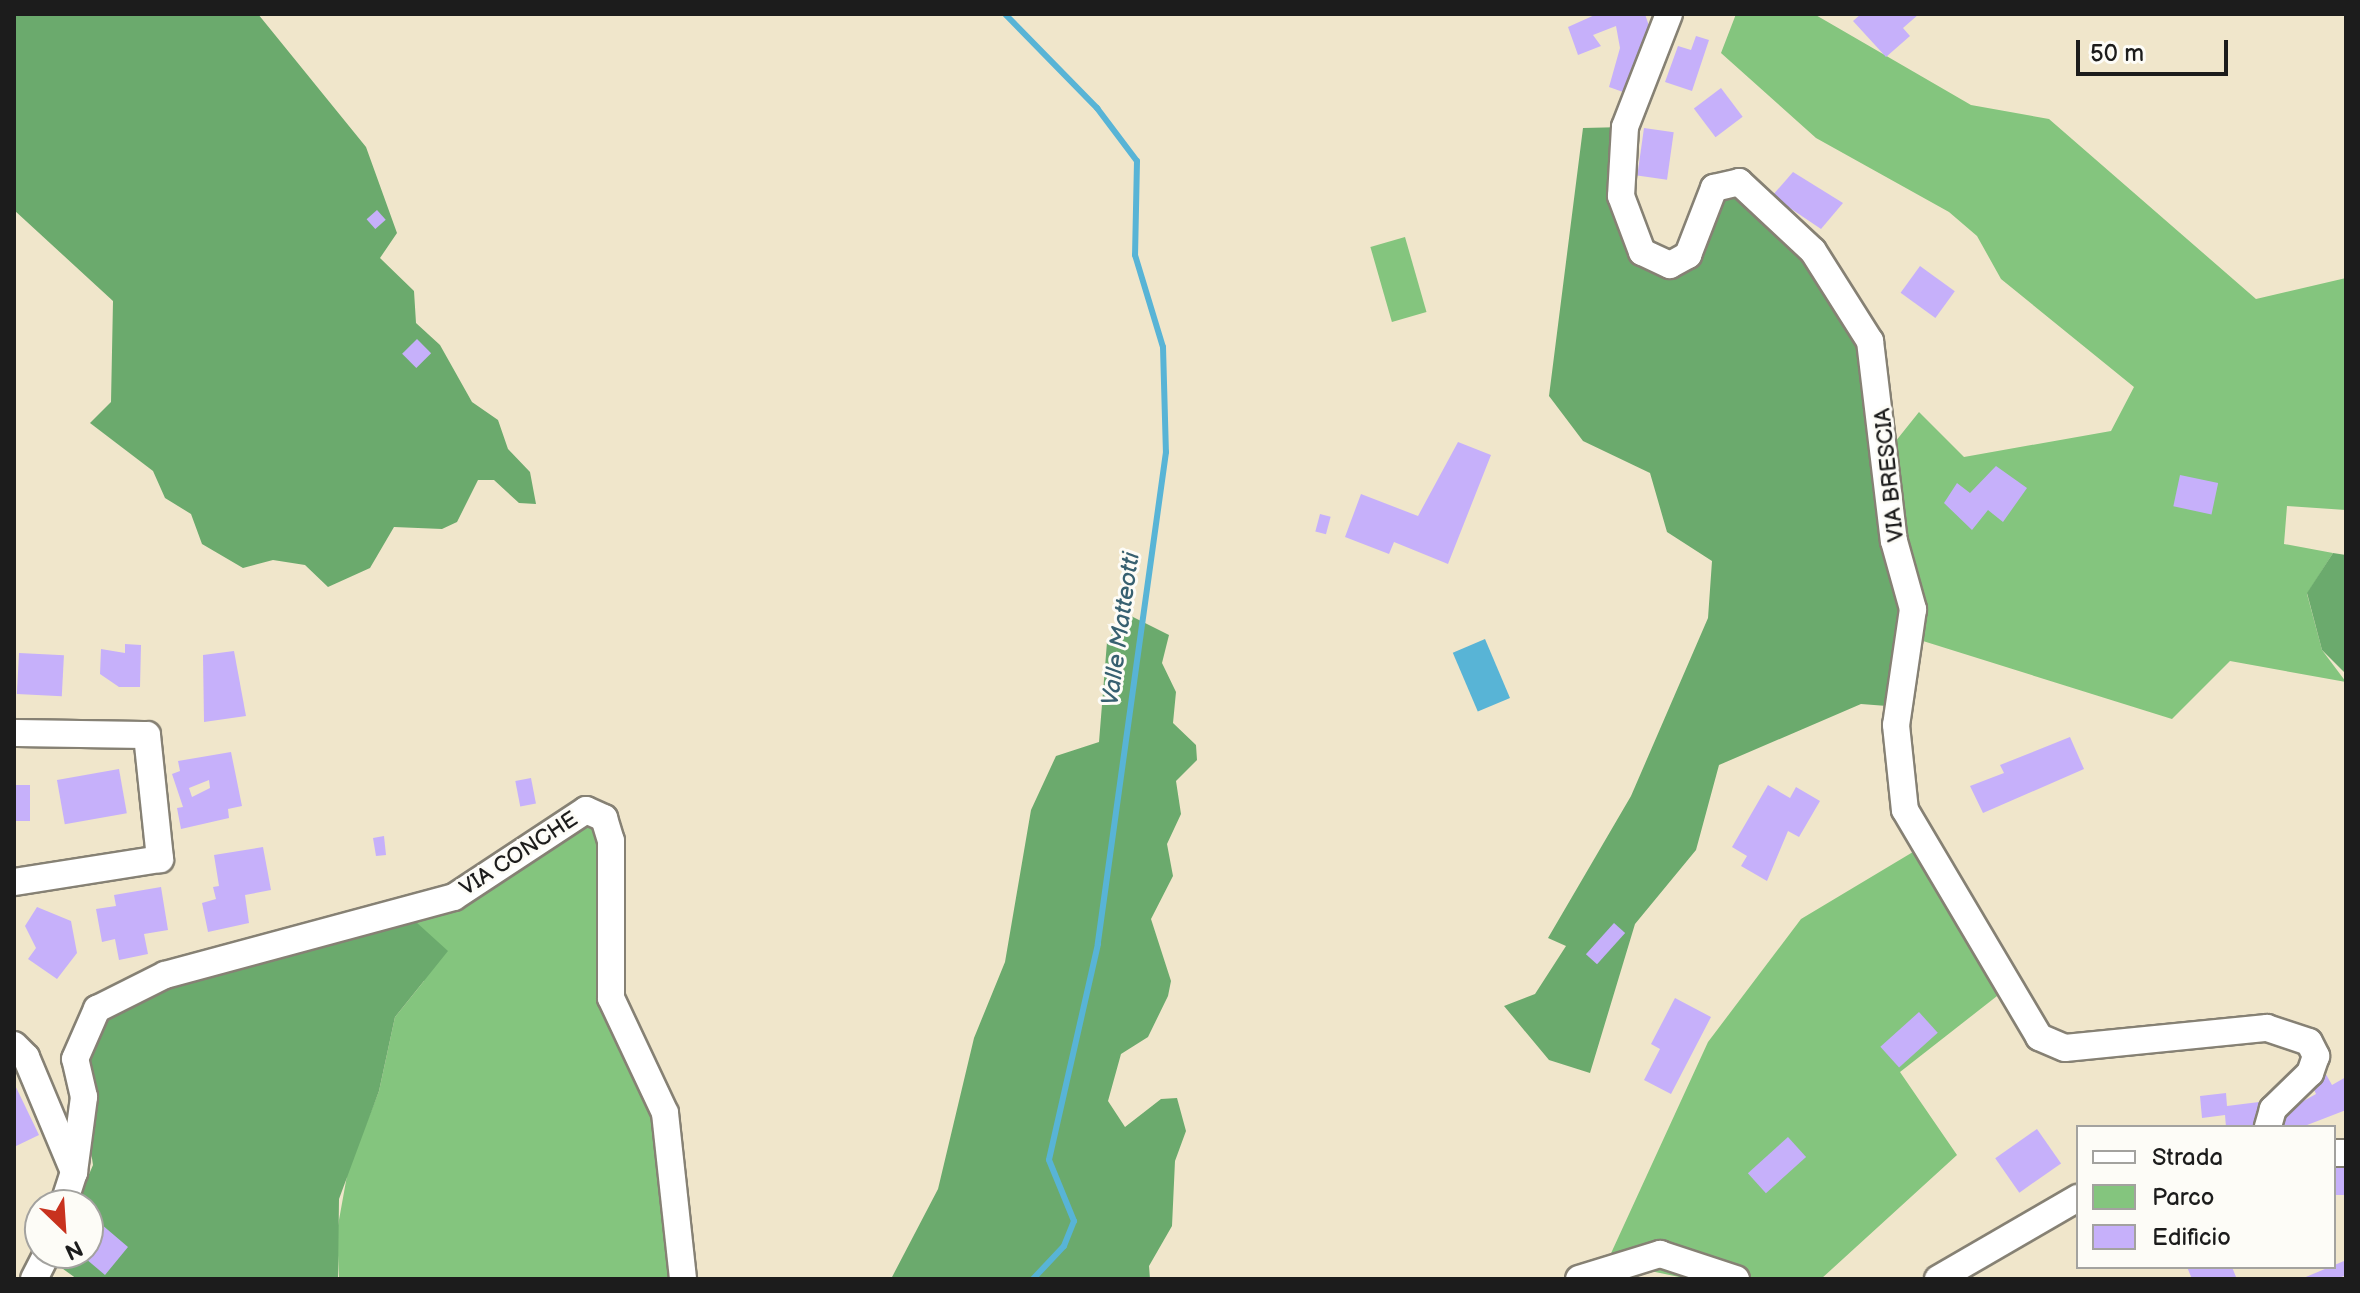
<!DOCTYPE html>
<style>
body{margin:0}
#map{position:relative;width:2360px;height:1293px;overflow:hidden;background:#f0e6cb;font-family:"Balsamiq Sans",sans-serif}
div>[style]{position:absolute}
.green>*{inset:0;background:#84c57e;transform-origin:0 0}
.forest>*{inset:0;background:#6baa6d}
.water>*{inset:0;background:#58b4d6;transform-origin:0 0}
.stream>*{height:6px;margin:-3px;padding:0 3px;transform-origin:3px;border-radius:3px;background:#58b4d6}
.building>*{inset:0;background:#c6b0fa;transform-origin:0 0}
.roads{filter:drop-shadow(2px 0 #868174) drop-shadow(-2px 0 #868174) drop-shadow(0 2px #868174) drop-shadow(0 -2px #868174)}
.minor>*{height:26px;margin:-13px;padding:0 13px;transform-origin:13px;border-radius:13px;background:#fff}
span{translate:-50% -50%;white-space:nowrap;text-align:center;line-height:1.15;-webkit-text-stroke:6px #fdfcf7;paint-order:stroke}
.street-label{font-size:22px;color:#1c1c1c}
.water-label{font-size:24px;color:#376070;font-style:italic}
.frame{position:absolute;inset:0;border:16px solid #1c1c1c;pointer-events:none}
.legend{position:absolute;left:2076px;top:1125px;width:260px;height:144px;box-sizing:border-box;background:#fdfcf7;border:2px solid #a3a29f;margin:0;padding:10px 14px;list-style:none;font-size:24px;color:#1c1c1c}
.legend li{display:flex;align-items:center;gap:16px;height:40px}
.legend b{width:40px;border:2px solid #a3a29f}
.north{position:absolute;left:24px;top:1189px;width:80px;height:80px;box-sizing:border-box;background:#fdfcf7;border:2px solid #a3a29f;border-radius:50%;rotate:155deg;font-size:22px;font-weight:700;line-height:32px;text-align:center;color:#1c1c1c}
.north::after{content:'';display:block;margin:auto;width:28px;height:36px;background:#c8321e;clip-path:polygon(50% 0,100% 100%,50% 72%,0 100%)}
.scale{position:absolute;left:2076px;top:40px;width:152px;height:36px;box-sizing:border-box;border:4px solid #1c1c1c;border-top:0;padding-left:10px;font-size:24px;line-height:28px;white-space:nowrap;color:#1c1c1c;-webkit-text-stroke:6px #fdfcf7;paint-order:stroke}
</style>
<div id="map">
<div class="green">
<i style="clip-path:polygon(1736px 14px,1814px 14px,1971px 105px,2049px 119px,2256px 299px,2346px 278px,2346px 510px,2287px 506px,2284px 544px,2333px 553px,2307px 594px,2322px 650px,2346px 682px,2230px 661px,2172px 719px,1907px 636px,1887px 452px,1919px 412px,1964px 457px,2111px 431px,2134px 387px,2001px 279px,1977px 236px,1949px 212px,1816px 138px,1721px 53px)"></i>
<i style="left:1405px;top:237px;width:78px;height:36px;rotate:74deg"></i>
<i style="clip-path:polygon(578px 820px,602px 830px,612px 980px,655px 1117px,672px 1279px,339px 1279px,337px 1231px,348px 1170px,379px 1091px,395px 1017px,424px 981px,405px 912px)"></i>
<i style="clip-path:polygon(1938px 837px,1956px 897px,2006px 989px,1900px 1072px,1957px 1155px,1821px 1279px,1689px 1279px,1607px 1262px,1708px 1042px,1801px 919px)"></i>
</div>
<div class="forest">
<i style="clip-path:polygon(14px 14px,258px 14px,366px 147px,397px 233px,380px 258px,414px 291px,416px 323px,440px 345px,472px 402px,498px 420px,508px 449px,530px 472px,536px 504px,519px 503px,494px 480px,478px 480px,457px 522px,442px 529px,394px 527px,370px 568px,328px 587px,305px 565px,273px 560px,243px 568px,202px 544px,191px 514px,165px 498px,153px 471px,90px 423px,111px 402px,113px 301px,14px 210px)"></i>
<i style="clip-path:polygon(1625px 127px,1630px 227px,1670px 265px,1707px 199px,1749px 191px,1870px 341px,1907px 636px,1900px 707px,1861px 704px,1719px 765px,1696px 850px,1635px 924px,1590px 1073px,1549px 1060px,1504px 1006px,1535px 994px,1566px 946px,1548px 938px,1631px 796px,1708px 618px,1712px 561px,1667px 532px,1650px 473px,1583px 441px,1549px 396px,1583px 128px)"></i>
<i style="clip-path:polygon(2333px 553px,2346px 555px,2346px 674px,2322px 650px,2307px 593px)"></i>
<i style="clip-path:polygon(1125px 613px,1169px 635px,1162px 663px,1176px 692px,1173px 723px,1196px 745px,1197px 760px,1176px 781px,1181px 814px,1167px 844px,1173px 876px,1151px 919px,1171px 981px,1168px 996px,1148px 1037px,1121px 1054px,1108px 1101px,1125px 1127px,1161px 1099px,1177px 1098px,1186px 1131px,1175px 1161px,1172px 1226px,1149px 1266px,1150px 1279px,891px 1279px,938px 1189px,974px 1038px,1005px 962px,1031px 810px,1056px 756px,1099px 742px,1107px 642px)"></i>
<i style="clip-path:polygon(405px 912px,448px 951px,395px 1017px,379px 1091px,339px 1199px,338px 1279px,77px 1279px,52px 1261px,55px 1253px,88px 1253px,88px 1205px,76px 1205px,93px 1165px,78px 1066px,100px 1001px)"></i>
</div>
<div class="water">
<i style="left:1485px;top:639px;width:64px;height:35px;rotate:67deg"></i>
</div>
<div class="stream">
<i style="left:1005px;top:14px;width:132px;rotate:45.6deg"></i>
<i style="left:1097px;top:108px;width:66px;rotate:53deg"></i>
<i style="left:1137px;top:161px;width:94px;rotate:91.2deg"></i>
<i style="left:1135px;top:255px;width:96px;rotate:73.1deg"></i>
<i style="left:1163px;top:347px;width:105px;rotate:88.4deg"></i>
<i style="left:1166px;top:452px;width:497px;rotate:97.9deg"></i>
<i style="left:1098px;top:944px;width:221px;rotate:102.8deg"></i>
<i style="left:1049px;top:1160px;width:66px;rotate:67.7deg"></i>
<i style="left:1074px;top:1221px;width:27px;rotate:112deg"></i>
<i style="left:1064px;top:1246px;width:45px;rotate:133.2deg"></i>
</div>
<div class="building">
<i style="clip-path:polygon(1597px 14px,1645px 14px,1651px 32px,1623px 92px,1609px 87px,1620px 48px,1616px 26px,1593px 35px,1601px 46px,1578px 55px,1568px 27px)"></i>
<i style="clip-path:polygon(1861px 14px,1919px 14px,1903px 28px,1910px 36px,1886px 57px,1853px 21px)"></i>
<i style="clip-path:polygon(1696px 36px,1709px 40px,1692px 91px,1665px 82px,1678px 46px,1691px 50px)"></i>
<i style="left:1721px;top:88px;width:36px;height:34px;rotate:53deg"></i>
<i style="left:1644px;top:128px;width:30px;height:48px;rotate:8deg"></i>
<i style="clip-path:polygon(1793px 172px,1843px 203px,1821px 229px,1772px 196px)"></i>
<i style="left:377px;top:210px;width:13px;height:14px;rotate:48deg"></i>
<i style="left:1920px;top:266px;width:43px;height:33px;rotate:36deg"></i>
<i style="left:417px;top:339px;width:20px;height:21px;rotate:45deg"></i>
<i style="clip-path:polygon(1458px 442px,1491px 455px,1448px 564px,1394px 542px,1389px 554px,1345px 537px,1361px 494px,1418px 516px)"></i>
<i style="clip-path:polygon(1996px 466px,2027px 488px,2003px 522px,1988px 510px,1972px 530px,1944px 503px,1957px 483px,1970px 493px)"></i>
<i style="left:2180px;top:475px;width:39px;height:32px;rotate:12deg"></i>
<i style="left:1320px;top:514px;width:11px;height:18px;rotate:15deg"></i>
<i style="clip-path:polygon(125px 644px,141px 645px,140px 687px,119px 687px,100px 674px,101px 649px,125px 653px)"></i>
<i style="clip-path:polygon(234px 651px,246px 716px,204px 722px,203px 655px)"></i>
<i style="left:19px;top:653px;width:45px;height:41px;rotate:3deg"></i>
<i style="clip-path:polygon(2070px 737px,2084px 769px,1983px 813px,1970px 786px,2004px 773px,2000px 765px)"></i>
<i style="clip-path:polygon(evenodd,231px 752px,242px 806px,228px 809px,229px 818px,181px 829px,177px 808px,183px 807px,172px 774px,180px 771px,178px 761px,231px 752px,209px 780px,210px 788px,192px 797px,189px 788px,209px 780px)"></i>
<i style="left:119px;top:769px;width:45px;height:63px;rotate:80deg"></i>
<i style="left:531px;top:778px;width:26px;height:16px;rotate:79deg"></i>
<i style="left:14px;top:785px;width:16px;height:36px"></i>
<i style="clip-path:polygon(1768px 785px,1790px 798px,1796px 787px,1820px 801px,1799px 837px,1788px 831px,1767px 881px,1741px 866px,1747px 856px,1732px 847px)"></i>
<i style="clip-path:polygon(384px 836px,386px 855px,376px 856px,373px 838px)"></i>
<i style="clip-path:polygon(263px 847px,271px 890px,245px 895px,249px 923px,208px 932px,202px 903px,216px 899px,213px 887px,219px 886px,214px 855px)"></i>
<i style="clip-path:polygon(161px 887px,168px 930px,144px 934px,148px 954px,119px 960px,115px 939px,102px 942px,96px 909px,116px 906px,114px 895px)"></i>
<i style="clip-path:polygon(37px 907px,71px 921px,77px 953px,57px 979px,28px 959px,36px 948px,25px 926px)"></i>
<i style="left:1614px;top:923px;width:15px;height:42px;rotate:42deg"></i>
<i style="clip-path:polygon(1675px 998px,1711px 1017px,1671px 1094px,1644px 1080px,1660px 1049px,1651px 1044px)"></i>
<i style="left:1919px;top:1012px;width:28px;height:52px;rotate:48deg"></i>
<i style="clip-path:polygon(2323px 1069px,2332px 1085px,2346px 1077px,2346px 1110px,2302px 1127px,2276px 1127px,2273px 1118px,2316px 1094px,2309px 1079px)"></i>
<i style="clip-path:polygon(14px 1083px,39px 1135px,14px 1147px)"></i>
<i style="clip-path:polygon(2226px 1093px,2227px 1106px,2259px 1102px,2262px 1127px,2226px 1127px,2225px 1115px,2202px 1118px,2200px 1096px)"></i>
<i style="left:2037px;top:1129px;width:42px;height:51px;rotate:55deg"></i>
<i style="left:1788px;top:1137px;width:27px;height:54px;rotate:48deg"></i>
<i style="left:2346px;top:1167px;width:28px;height:12px;rotate:90deg"></i>
<i style="clip-path:polygon(101px 1224px,128px 1247px,105px 1275px,79px 1253px,88px 1253px,88px 1238px)"></i>
<i style="clip-path:polygon(2344px 1261px,2346px 1275px,2337px 1279px,2301px 1279px)"></i>
<i style="clip-path:polygon(2187px 1267px,2232px 1267px,2236px 1277px,2192px 1279px)"></i>
</div>
<div class="roads">
<div class="minor">
<i style="left:1669px;top:14px;width:121px;rotate:111.3deg"></i>
<i style="left:1625px;top:127px;width:69px;rotate:93.3deg"></i>
<i style="left:1621px;top:196px;width:60px;rotate:69.4deg"></i>
<i style="left:1642px;top:252px;width:31px;rotate:25deg"></i>
<i style="left:1670px;top:265px;width:21px;rotate:-29deg"></i>
<i style="left:1688px;top:255px;width:72px;rotate:-68.8deg"></i>
<i style="left:1714px;top:188px;width:26px;rotate:-13deg"></i>
<i style="left:1739px;top:182px;width:101px;rotate:43deg"></i>
<i style="left:1813px;top:251px;width:107px;rotate:57.7deg"></i>
<i style="left:1870px;top:341px;width:201px;rotate:83.2deg"></i>
<i style="left:1894px;top:541px;width:71px;rotate:74.4deg"></i>
<i style="left:1913px;top:609px;width:117px;rotate:98.3deg"></i>
<i style="left:1896px;top:725px;width:85px;rotate:84deg"></i>
<i style="left:1905px;top:810px;width:264px;rotate:59.4deg"></i>
<i style="left:2039px;top:1037px;width:28px;rotate:23deg"></i>
<i style="left:2065px;top:1048px;width:203px;rotate:-5.7deg"></i>
<i style="left:2267px;top:1028px;width:44px;rotate:18.4deg"></i>
<i style="left:2309px;top:1042px;width:16px;rotate:63deg"></i>
<i style="left:2316px;top:1056px;width:18px;rotate:109deg"></i>
<i style="left:2310px;top:1073px;width:52px;rotate:135.8deg"></i>
<i style="left:2273px;top:1109px;width:19px;rotate:106deg"></i>
<i style="left:14px;top:733px;width:133px;rotate:0.9deg"></i>
<i style="left:147px;top:735px;width:125px;rotate:84deg"></i>
<i style="left:160px;top:859px;width:148px;rotate:171deg"></i>
<i style="left:14px;top:1045px;width:17px;rotate:45deg"></i>
<i style="left:26px;top:1057px;width:125px;rotate:67.3deg"></i>
<i style="left:74px;top:1172px;width:35px;rotate:108deg"></i>
<i style="left:2334px;top:1153px;width:12px"></i>
<i style="left:74px;top:1172px;width:76px;rotate:-82.4deg"></i>
<i style="left:84px;top:1097px;width:39px;rotate:-103deg"></i>
<i style="left:75px;top:1059px;width:55px;rotate:-66.3deg"></i>
<i style="left:97px;top:1009px;width:76px;rotate:-26.6deg"></i>
<i style="left:165px;top:975px;width:299px;rotate:-15.1deg"></i>
<i style="left:454px;top:897px;width:158px;rotate:-33.4deg"></i>
<i style="left:586px;top:810px;width:20px;rotate:24deg"></i>
<i style="left:604px;top:818px;width:24px;rotate:73deg"></i>
<i style="left:611px;top:841px;width:157px;rotate:90deg"></i>
<i style="left:611px;top:998px;width:127px;rotate:64.8deg"></i>
<i style="left:665px;top:1113px;width:167px;rotate:83.8deg"></i>
<i style="left:34px;top:1279px;width:29px;rotate:-63deg"></i>
<i style="left:1579px;top:1279px;width:85px;rotate:-17.2deg"></i>
<i style="left:1660px;top:1254px;width:80px;rotate:18.2deg"></i>
<i style="left:1938px;top:1279px;width:162px;rotate:-30.1deg"></i>
</div>
</div>
<div class="street-label">
<span style="left:1890px;top:475px;rotate:-96deg">VIA BRESCIA</span>
<span style="left:519px;top:854px;rotate:-33deg">VIA CONCHE</span>
</div>
<div class="water-label">
<span style="left:1121px;top:629px;rotate:-82deg">Valle Matteotti</span>
</div>
<div class="frame"></div>
<ul class="legend">
<li><b style="height:10px;background:#fff"></b>Strada</li>
<li><b style="height:22px;background:#84c57e"></b>Parco</li>
<li><b style="height:22px;background:#c6b0fa"></b>Edificio</li>
</ul>
<div class="north">N</div>
<div class="scale">50 m</div>
</div>
